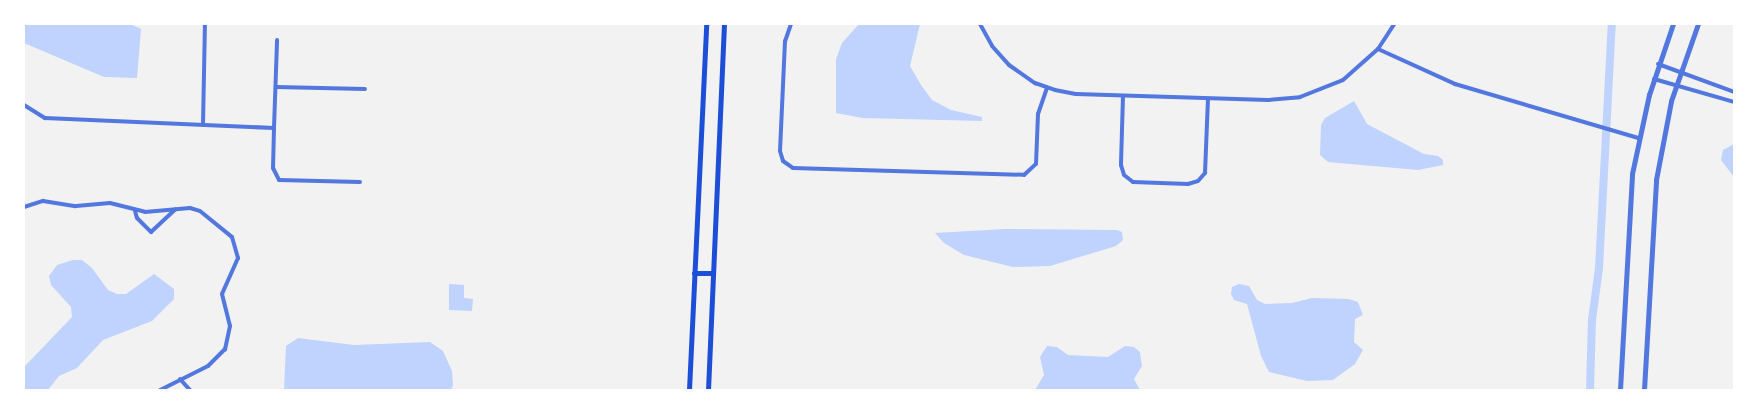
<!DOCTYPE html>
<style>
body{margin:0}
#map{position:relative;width:1758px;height:414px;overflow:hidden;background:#f2f2f2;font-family:"Roboto Condensed",sans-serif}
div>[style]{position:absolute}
.water>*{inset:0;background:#bfd3fe}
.canal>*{height:8px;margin:-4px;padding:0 4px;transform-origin:4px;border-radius:4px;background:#bfd3fe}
.minor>*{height:4px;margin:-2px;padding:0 2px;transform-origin:2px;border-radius:2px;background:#5277de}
.tertiary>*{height:4.5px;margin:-2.25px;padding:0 2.25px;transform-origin:2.25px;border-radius:2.25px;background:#5277de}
.secondary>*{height:5px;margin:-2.5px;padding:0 2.5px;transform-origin:2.5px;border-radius:2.5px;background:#1d4ed8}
span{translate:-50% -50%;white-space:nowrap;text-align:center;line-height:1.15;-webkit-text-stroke:4.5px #fff;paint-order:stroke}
.frame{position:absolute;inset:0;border:25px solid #fff;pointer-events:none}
</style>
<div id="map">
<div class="water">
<i style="clip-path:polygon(24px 24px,130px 24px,141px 29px,137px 78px,104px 77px,24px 43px)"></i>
<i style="clip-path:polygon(859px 24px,920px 24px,910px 66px,921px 85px,932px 100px,951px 110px,982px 117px,982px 121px,863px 118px,836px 113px,836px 59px,842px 43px)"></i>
<i style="clip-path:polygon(1354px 101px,1367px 124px,1424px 154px,1438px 156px,1443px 160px,1443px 165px,1418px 170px,1328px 162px,1320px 155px,1321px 125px,1325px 118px)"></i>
<i style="clip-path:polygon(1734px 144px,1734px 177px,1721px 160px,1723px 150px)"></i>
<i style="clip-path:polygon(1005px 229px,1117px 230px,1122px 232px,1123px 240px,1116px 246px,1050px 266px,1013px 267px,964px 255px,944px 243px,935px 233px)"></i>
<i style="clip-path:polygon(73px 260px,82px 260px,92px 268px,108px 290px,117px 294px,126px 294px,154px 274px,174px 289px,174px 299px,152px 321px,103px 340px,77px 368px,59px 376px,48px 390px,24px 390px,24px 367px,72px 317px,71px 307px,51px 285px,49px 276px,57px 265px)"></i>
<i style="clip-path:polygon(449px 284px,464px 285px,464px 298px,473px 299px,472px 311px,449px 310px)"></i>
<i style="clip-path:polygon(1239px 284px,1249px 286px,1257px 300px,1265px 304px,1292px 303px,1312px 298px,1349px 299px,1358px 302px,1363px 315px,1355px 319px,1354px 342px,1363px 350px,1355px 364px,1333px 380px,1307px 381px,1269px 372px,1261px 356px,1247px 304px,1234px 300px,1231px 294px,1232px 287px)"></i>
<i style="clip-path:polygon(298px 338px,354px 345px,430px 342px,443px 351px,452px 371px,453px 385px,451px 390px,284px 390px,286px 346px)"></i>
<i style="clip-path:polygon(1047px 346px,1057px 347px,1068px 355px,1108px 357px,1125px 346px,1134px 347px,1140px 352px,1141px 360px,1142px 366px,1134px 379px,1140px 390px,1035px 390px,1044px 375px,1040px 357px)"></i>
</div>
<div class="canal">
<i style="left:1590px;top:390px;width:70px;rotate:-88.4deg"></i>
<i style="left:1592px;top:320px;width:52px;rotate:-82.3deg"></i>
<i style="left:1599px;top:268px;width:244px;rotate:-87deg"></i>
</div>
<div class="minor">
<i style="left:791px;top:24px;width:18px;rotate:109deg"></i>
<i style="left:785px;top:41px;width:110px;rotate:92.6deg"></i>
<i style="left:780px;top:151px;width:10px;rotate:73deg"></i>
<i style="left:783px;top:161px;width:12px;rotate:35deg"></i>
<i style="left:793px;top:168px;width:231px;rotate:1.7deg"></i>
<i style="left:1024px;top:175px;width:16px;rotate:-43deg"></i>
<i style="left:1036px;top:164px;width:50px;rotate:-87.7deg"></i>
<i style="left:1038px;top:114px;width:28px;rotate:-71deg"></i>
<i style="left:980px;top:24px;width:25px;rotate:61deg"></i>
<i style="left:992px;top:46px;width:25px;rotate:48deg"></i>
<i style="left:1009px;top:65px;width:32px;rotate:35deg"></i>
<i style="left:1035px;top:83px;width:21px;rotate:19deg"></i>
<i style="left:1055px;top:90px;width:21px;rotate:11deg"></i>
<i style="left:1076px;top:94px;width:192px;rotate:1.8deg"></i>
<i style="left:1268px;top:100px;width:32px;rotate:-5deg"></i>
<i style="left:1300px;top:97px;width:46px;rotate:-21.6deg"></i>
<i style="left:1343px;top:80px;width:47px;rotate:-41.5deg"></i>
<i style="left:1378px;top:49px;width:30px;rotate:-57deg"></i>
<i style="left:1378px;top:49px;width:85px;rotate:24.4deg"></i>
<i style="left:1455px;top:84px;width:192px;rotate:16.4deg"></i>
<i style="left:1658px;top:64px;width:81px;rotate:20.2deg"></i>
<i style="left:1654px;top:79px;width:83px;rotate:16deg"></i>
<i style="left:276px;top:87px;width:89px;rotate:1.3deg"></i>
<i style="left:1123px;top:96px;width:69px;rotate:91.7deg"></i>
<i style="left:1121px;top:165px;width:10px;rotate:73deg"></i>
<i style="left:1124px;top:175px;width:11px;rotate:38deg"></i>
<i style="left:1133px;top:182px;width:55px;rotate:2.1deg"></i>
<i style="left:1188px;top:184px;width:10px;rotate:-17deg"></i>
<i style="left:1198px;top:181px;width:11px;rotate:-49deg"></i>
<i style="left:1205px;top:173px;width:74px;rotate:-87.7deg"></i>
<i style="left:24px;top:105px;width:25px;rotate:32deg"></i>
<i style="left:45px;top:118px;width:229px;rotate:2.5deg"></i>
<i style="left:274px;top:128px;width:40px;rotate:91.4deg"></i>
<i style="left:273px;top:168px;width:13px;rotate:63deg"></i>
<i style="left:279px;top:180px;width:81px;rotate:1.4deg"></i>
<i style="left:203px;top:125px;width:101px;rotate:-88.9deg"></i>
<i style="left:274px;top:128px;width:88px;rotate:-88deg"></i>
<i style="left:24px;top:207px;width:20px;rotate:-18deg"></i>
<i style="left:43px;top:201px;width:33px;rotate:9deg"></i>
<i style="left:76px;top:206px;width:34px;rotate:-5deg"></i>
<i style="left:110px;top:203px;width:36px;rotate:14deg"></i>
<i style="left:145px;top:212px;width:45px;rotate:-5.1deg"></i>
<i style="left:190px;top:208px;width:10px;rotate:17deg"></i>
<i style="left:200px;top:211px;width:41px;rotate:39.1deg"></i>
<i style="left:232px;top:237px;width:22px;rotate:74deg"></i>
<i style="left:238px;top:258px;width:39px;rotate:114deg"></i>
<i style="left:222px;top:294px;width:33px;rotate:76deg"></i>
<i style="left:230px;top:326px;width:24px;rotate:102deg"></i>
<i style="left:225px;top:349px;width:24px;rotate:135deg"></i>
<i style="left:208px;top:366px;width:54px;rotate:153.4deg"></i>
<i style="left:135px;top:211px;width:7px;rotate:74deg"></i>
<i style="left:137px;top:218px;width:20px;rotate:45deg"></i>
<i style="left:151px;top:232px;width:33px;rotate:-43deg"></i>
<i style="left:180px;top:379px;width:15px;rotate:48deg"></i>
</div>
<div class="tertiary">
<i style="left:1620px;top:390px;width:216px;rotate:-86.8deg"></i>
<i style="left:1632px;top:174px;width:81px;rotate:-77.9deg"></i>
<i style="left:1649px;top:95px;width:75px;rotate:-71.3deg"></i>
<i style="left:1644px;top:390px;width:210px;rotate:-86.7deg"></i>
<i style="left:1656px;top:180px;width:80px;rotate:-79.2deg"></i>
<i style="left:1671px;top:101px;width:82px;rotate:-70.7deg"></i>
</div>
<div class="secondary">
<i style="left:694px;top:273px;width:19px"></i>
<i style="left:689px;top:390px;width:366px;rotate:-87.3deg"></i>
<i style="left:708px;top:390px;width:366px;rotate:-87.5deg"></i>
</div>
<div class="frame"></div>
</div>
